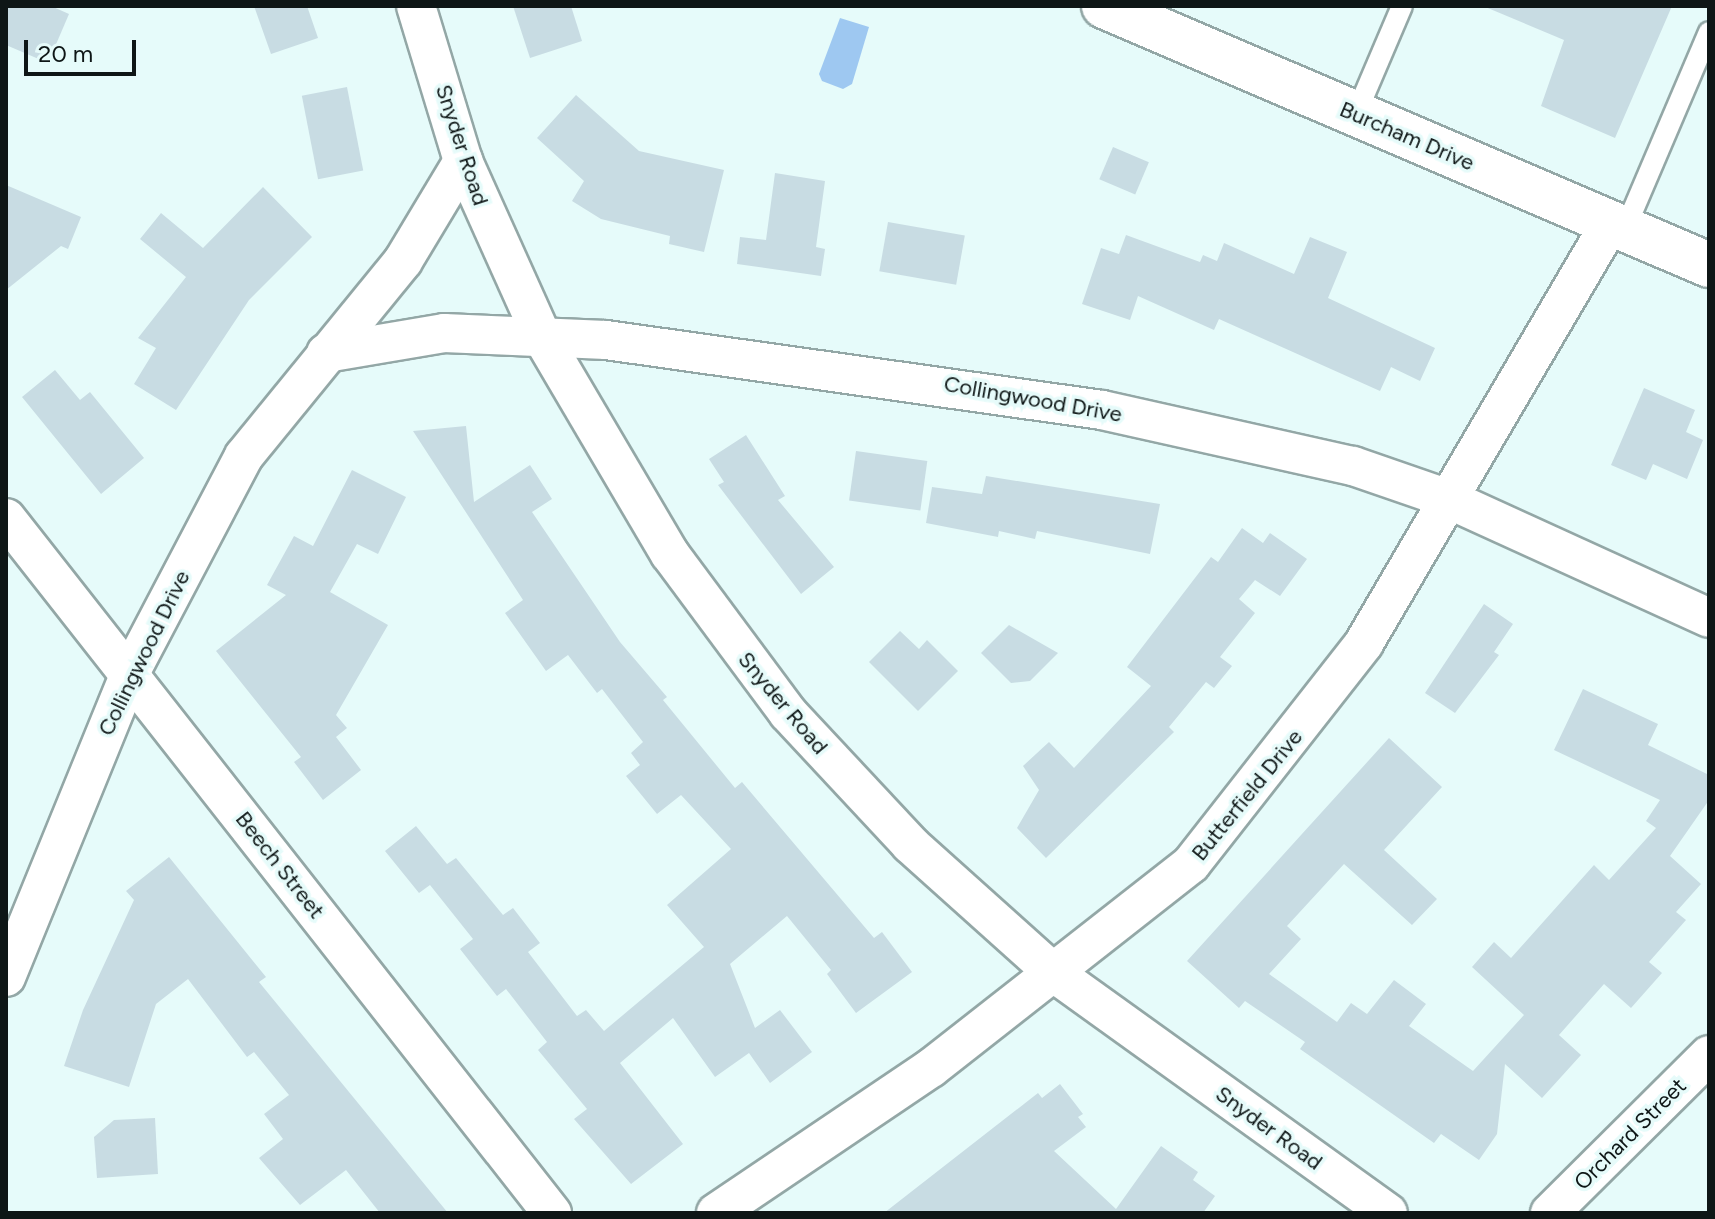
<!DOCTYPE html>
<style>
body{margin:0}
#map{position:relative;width:1715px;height:1219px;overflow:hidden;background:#e6fbfa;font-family:Figtree,sans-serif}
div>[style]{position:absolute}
.water>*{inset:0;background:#9ec8f1}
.building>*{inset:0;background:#c8dce3;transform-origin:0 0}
.roads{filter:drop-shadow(2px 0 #93a7a6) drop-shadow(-2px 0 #93a7a6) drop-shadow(0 2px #93a7a6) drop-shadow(0 -2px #93a7a6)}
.service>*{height:20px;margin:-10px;padding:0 10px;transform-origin:10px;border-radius:10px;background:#fff}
.minor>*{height:38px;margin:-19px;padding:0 19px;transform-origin:19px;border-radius:19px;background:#fff}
.tertiary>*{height:44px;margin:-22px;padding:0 22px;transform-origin:22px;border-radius:22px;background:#fff}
span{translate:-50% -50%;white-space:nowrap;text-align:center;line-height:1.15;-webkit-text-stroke:7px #e6fbfa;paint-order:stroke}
.street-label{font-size:22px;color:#0e1616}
.frame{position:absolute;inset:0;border:8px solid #0e1616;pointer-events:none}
.scale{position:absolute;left:24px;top:40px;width:112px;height:36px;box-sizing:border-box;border:4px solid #0e1616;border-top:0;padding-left:10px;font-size:24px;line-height:28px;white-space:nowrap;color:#0e1616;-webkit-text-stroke:6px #e6fbfa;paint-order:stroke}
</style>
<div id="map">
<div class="water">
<i style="clip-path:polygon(840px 18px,869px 27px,852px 84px,843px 89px,822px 81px,819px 74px)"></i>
</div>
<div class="building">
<i style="clip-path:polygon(6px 6px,51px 6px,69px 14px,48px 63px,6px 45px)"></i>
<i style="clip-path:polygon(254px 6px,307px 6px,318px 38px,271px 54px)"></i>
<i style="clip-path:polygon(513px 6px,571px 6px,582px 41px,530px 58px)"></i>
<i style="clip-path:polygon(1483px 6px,1672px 6px,1615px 138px,1541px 106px,1564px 40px)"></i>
<i style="left:347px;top:87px;width:85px;height:46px;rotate:79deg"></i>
<i style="clip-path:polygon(576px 95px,639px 151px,724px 170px,704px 252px,669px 244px,670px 236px,601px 219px,572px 201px,584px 181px,537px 138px)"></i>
<i style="left:1113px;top:147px;width:39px;height:35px;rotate:23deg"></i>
<i style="clip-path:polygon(775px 173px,825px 181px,816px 247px,825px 249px,821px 276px,737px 264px,740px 237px,766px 240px)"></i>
<i style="clip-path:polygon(6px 185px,81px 217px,68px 249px,61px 246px,6px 290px)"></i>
<i style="clip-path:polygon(263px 187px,312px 237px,249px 300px,176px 410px,134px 384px,156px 348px,138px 338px,186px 277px,140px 239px,161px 213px,203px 248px)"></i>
<i style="left:888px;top:222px;width:78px;height:50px;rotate:10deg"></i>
<i style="clip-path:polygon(1126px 235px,1200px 262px,1203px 255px,1217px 261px,1224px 243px,1294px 274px,1310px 237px,1347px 252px,1328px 298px,1435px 348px,1420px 381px,1391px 367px,1380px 391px,1219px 319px,1214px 330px,1138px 296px,1130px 320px,1082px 304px,1101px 248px,1119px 254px)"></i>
<i style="clip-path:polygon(55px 370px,80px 400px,90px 392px,144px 458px,101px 494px,22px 397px)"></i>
<i style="clip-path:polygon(1644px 388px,1695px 410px,1686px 432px,1703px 440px,1687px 479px,1653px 464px,1646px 480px,1611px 465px)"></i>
<i style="clip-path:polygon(466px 426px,474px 502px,530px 465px,552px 499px,532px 512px,620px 642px,667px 697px,663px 700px,735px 788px,742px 782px,874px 938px,882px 932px,912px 972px,856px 1013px,827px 974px,831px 970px,787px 916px,730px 964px,755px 1028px,780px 1010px,812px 1052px,770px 1083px,749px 1053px,715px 1077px,673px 1018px,620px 1063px,683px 1144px,631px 1184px,574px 1119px,587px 1109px,538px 1050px,547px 1042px,506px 989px,497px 996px,460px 949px,473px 939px,430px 885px,419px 893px,385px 851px,416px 826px,447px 864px,456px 858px,503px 915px,513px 908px,540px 943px,528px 952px,577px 1016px,586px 1010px,604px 1031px,704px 947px,667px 905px,731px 849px,681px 795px,657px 814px,626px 776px,640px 765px,631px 753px,643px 742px,602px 689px,597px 693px,568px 655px,546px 671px,505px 613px,523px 600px,413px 431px)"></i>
<i style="clip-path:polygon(746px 435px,785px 496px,778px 500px,834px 567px,801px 594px,718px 485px,724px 482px,709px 459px)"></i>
<i style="left:856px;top:451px;width:72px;height:50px;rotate:8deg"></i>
<i style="clip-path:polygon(352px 470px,406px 497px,378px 554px,357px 544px,330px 592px,388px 625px,336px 715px,347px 728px,336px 737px,361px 770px,323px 800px,294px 762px,301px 757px,216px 651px,286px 595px,267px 585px,294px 536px,313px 546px)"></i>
<i style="clip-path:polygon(986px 476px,1160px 504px,1150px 554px,1037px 531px,1035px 539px,999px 531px,998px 537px,926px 523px,932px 487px,982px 494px)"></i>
<i style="clip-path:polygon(1242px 528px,1263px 543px,1270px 533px,1307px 559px,1280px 596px,1255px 580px,1239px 599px,1255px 613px,1220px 657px,1232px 666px,1214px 688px,1206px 682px,1169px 727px,1174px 732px,1046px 858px,1017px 828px,1039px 790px,1023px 766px,1049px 742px,1074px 768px,1151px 686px,1127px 667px,1211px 557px,1218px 562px)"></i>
<i style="clip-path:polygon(1484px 604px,1513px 624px,1494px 652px,1499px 655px,1455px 713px,1425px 693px)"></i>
<i style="clip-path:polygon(1009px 625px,1058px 653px,1030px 681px,1011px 683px,981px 653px)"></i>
<i style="clip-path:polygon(900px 631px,919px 649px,927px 640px,958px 671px,918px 711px,869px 662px)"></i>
<i style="clip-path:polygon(1583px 689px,1658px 724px,1648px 745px,1709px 775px,1709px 800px,1670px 856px,1701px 884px,1676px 912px,1686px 920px,1649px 962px,1662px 973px,1631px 1008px,1604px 984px,1559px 1035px,1581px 1055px,1542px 1098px,1505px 1064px,1497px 1134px,1479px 1160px,1441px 1134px,1434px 1143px,1300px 1049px,1305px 1042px,1245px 1001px,1239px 1008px,1187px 961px,1389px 738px,1442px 787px,1384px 850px,1437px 899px,1412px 925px,1344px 864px,1287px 926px,1301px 939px,1269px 974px,1337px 1022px,1351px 1003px,1367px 1014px,1394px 980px,1426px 1004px,1409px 1026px,1473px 1071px,1524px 1015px,1472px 967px,1494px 942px,1511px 958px,1594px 865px,1609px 880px,1656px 828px,1646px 821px,1660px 800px,1554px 750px)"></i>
<i style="clip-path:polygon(169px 857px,266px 977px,259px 982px,448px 1213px,380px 1213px,346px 1170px,300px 1205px,259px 1158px,283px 1139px,264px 1114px,289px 1095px,254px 1052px,247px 1057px,188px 979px,156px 1004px,129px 1087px,64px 1066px,83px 1010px,134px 900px,126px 891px)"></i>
<i style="clip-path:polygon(1060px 1084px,1083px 1114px,1078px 1117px,1086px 1127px,1054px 1151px,1116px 1209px,1161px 1146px,1198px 1172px,1193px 1180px,1215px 1196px,1203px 1213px,884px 1213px,1038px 1093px,1042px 1098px)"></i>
<i style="clip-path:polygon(155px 1118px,158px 1174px,97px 1178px,94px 1137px,114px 1120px)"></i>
</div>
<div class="roads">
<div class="service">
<i style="left:1356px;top:114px;width:117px;rotate:-66.9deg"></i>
<i style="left:1625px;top:229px;width:214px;rotate:-66.9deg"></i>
</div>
<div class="minor">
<i style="left:416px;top:6px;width:162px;rotate:73.1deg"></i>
<i style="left:463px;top:161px;width:193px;rotate:65.8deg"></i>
<i style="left:542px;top:337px;width:252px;rotate:59.5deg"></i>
<i style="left:670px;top:554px;width:198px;rotate:53.4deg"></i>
<i style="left:788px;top:713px;width:179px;rotate:47deg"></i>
<i style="left:910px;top:844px;width:193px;rotate:41.9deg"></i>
<i style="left:1054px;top:973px;width:411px;rotate:35.7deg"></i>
<i style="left:326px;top:353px;width:120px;rotate:-9.6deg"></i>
<i style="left:444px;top:333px;width:162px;rotate:2.5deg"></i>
<i style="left:606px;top:340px;width:501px;rotate:8.03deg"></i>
<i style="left:1102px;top:410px;width:257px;rotate:12.6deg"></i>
<i style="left:1353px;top:466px;width:98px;rotate:19deg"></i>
<i style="left:1446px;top:498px;width:289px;rotate:24.5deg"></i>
<i style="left:6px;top:518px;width:884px;rotate:51.85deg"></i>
<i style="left:6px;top:977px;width:328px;rotate:-67.8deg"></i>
<i style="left:130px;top:673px;width:245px;rotate:-62.3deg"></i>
<i style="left:244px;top:456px;width:252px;rotate:-50.8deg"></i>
<i style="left:403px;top:261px;width:117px;rotate:-59deg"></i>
<i style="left:716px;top:1213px;width:259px;rotate:-34deg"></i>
<i style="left:931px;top:1068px;width:330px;rotate:-38.1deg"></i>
<i style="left:1191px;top:864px;width:281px;rotate:-51.9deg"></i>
<i style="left:1364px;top:643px;width:487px;rotate:-59.6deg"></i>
<i style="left:1550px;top:1213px;width:224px;rotate:-44.8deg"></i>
</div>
<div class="tertiary">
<i style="left:1104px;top:6px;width:658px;rotate:23.18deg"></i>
</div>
</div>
<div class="street-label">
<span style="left:1407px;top:136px;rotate:23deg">Burcham Drive</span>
<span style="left:462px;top:145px;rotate:72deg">Snyder Road</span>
<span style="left:1033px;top:399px;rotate:10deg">Collingwood Drive</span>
<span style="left:144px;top:653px;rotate:-64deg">Collingwood Drive</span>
<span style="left:783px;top:703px;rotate:50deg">Snyder Road</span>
<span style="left:1247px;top:795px;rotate:-51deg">Butterfield Drive</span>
<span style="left:280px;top:865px;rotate:52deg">Beech Street</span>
<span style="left:1269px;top:1128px;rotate:36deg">Snyder Road</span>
<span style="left:1630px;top:1134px;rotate:-45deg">Orchard Street</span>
</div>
<div class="frame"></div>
<div class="scale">20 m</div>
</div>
